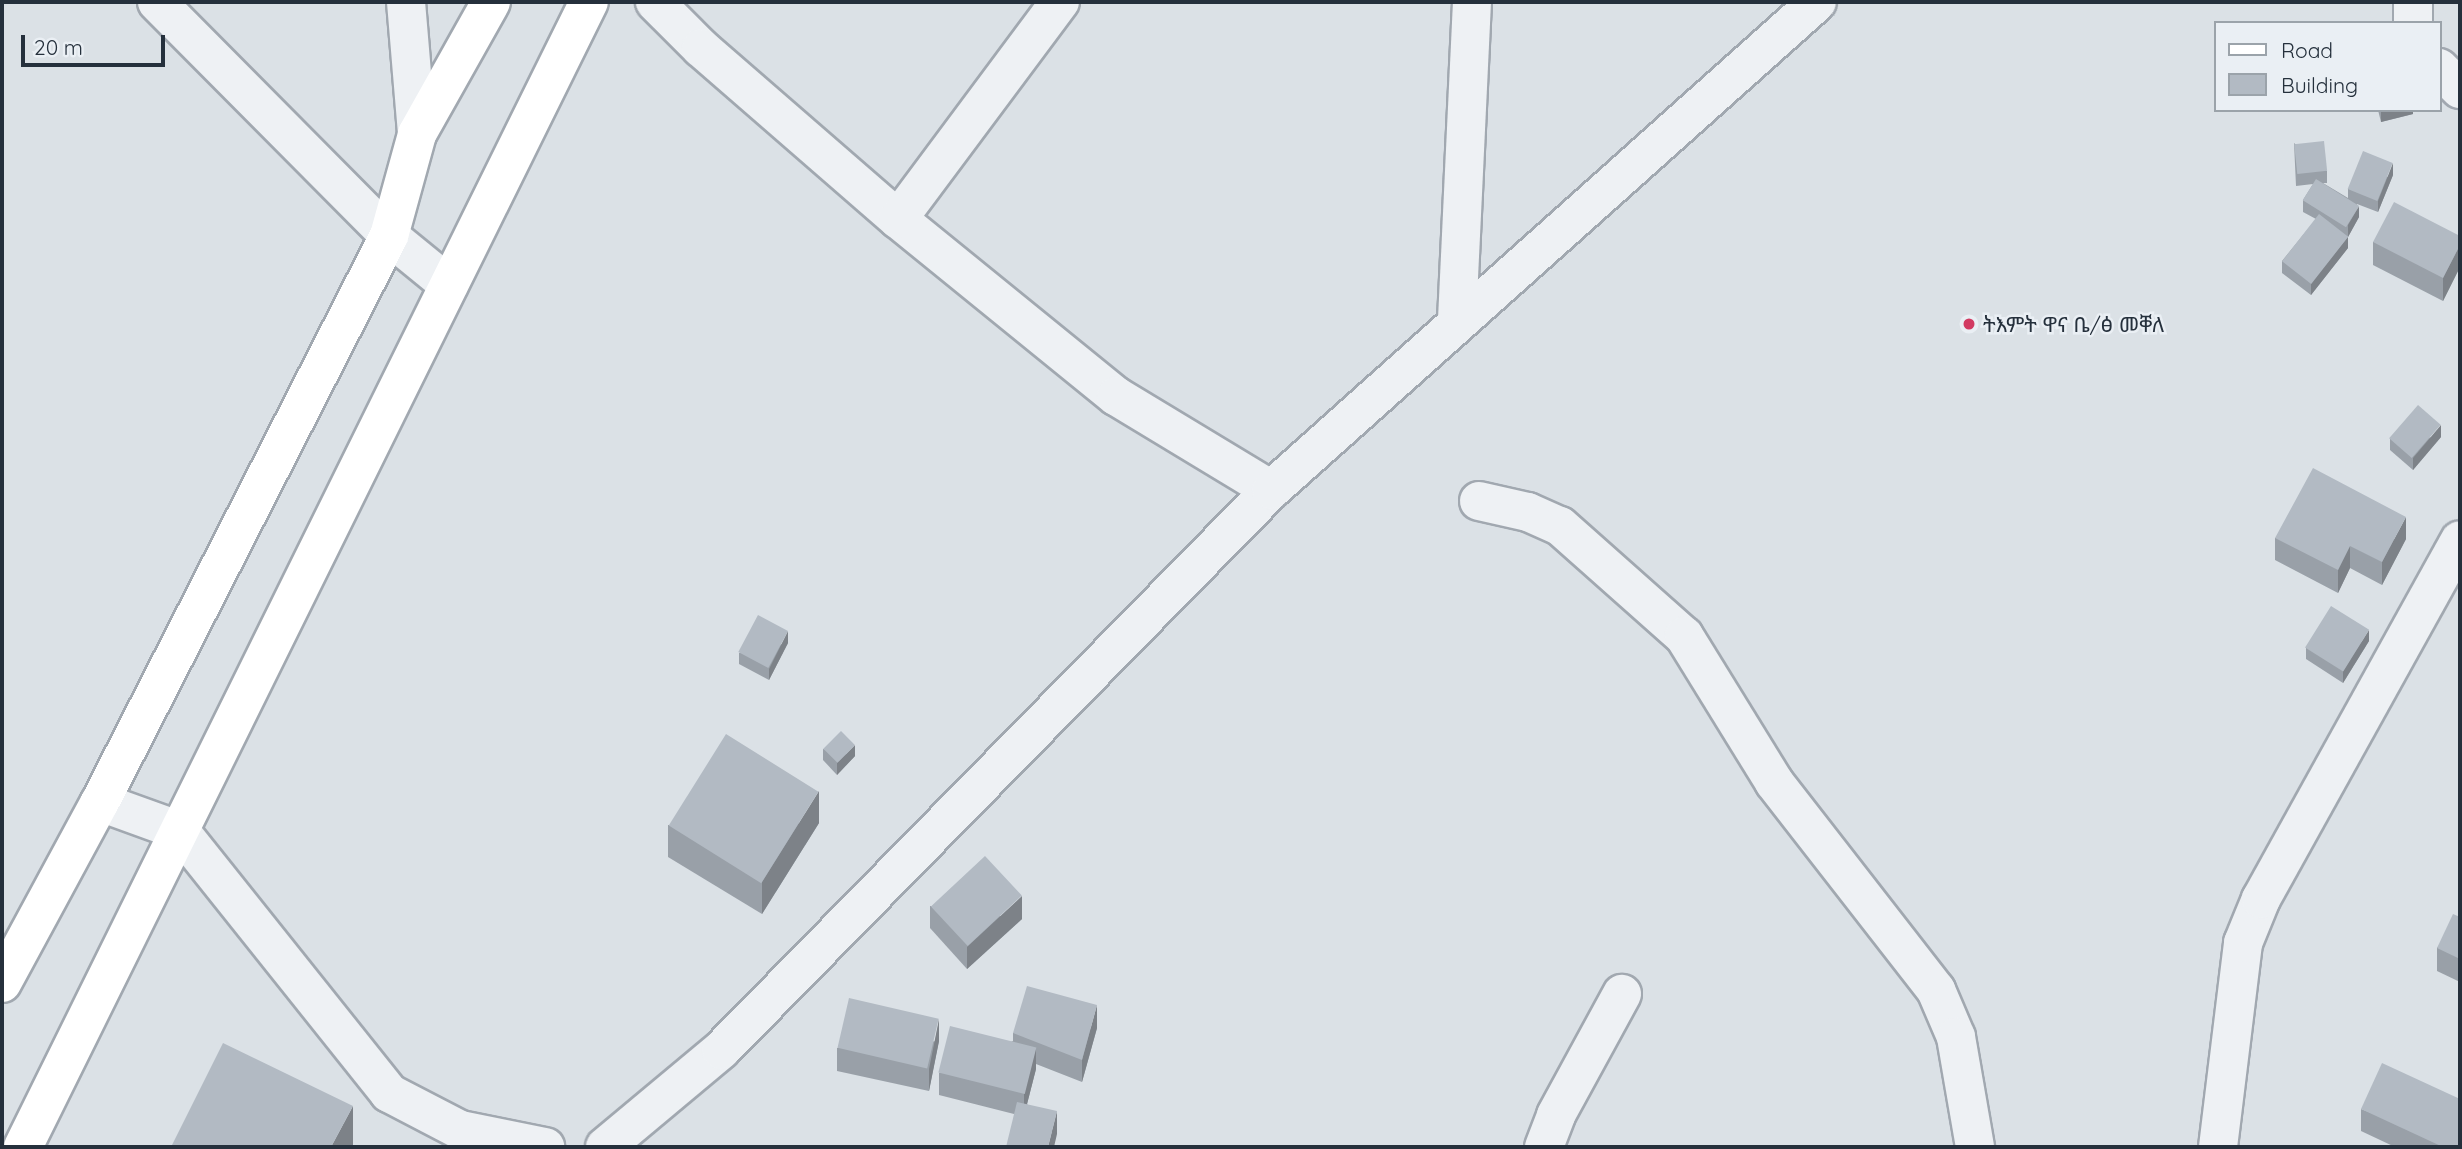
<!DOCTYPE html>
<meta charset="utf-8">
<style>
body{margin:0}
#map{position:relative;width:2462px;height:1149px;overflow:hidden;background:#dbe1e6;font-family:Quicksand,"Noto Sans Ethiopic",sans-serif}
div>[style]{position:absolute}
.roads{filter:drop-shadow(2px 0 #a1a8b0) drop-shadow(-2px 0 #a1a8b0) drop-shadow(0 2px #a1a8b0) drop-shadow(0 -2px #a1a8b0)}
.minor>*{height:38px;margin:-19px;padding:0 19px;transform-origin:19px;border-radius:19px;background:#eef1f4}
.primary>*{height:38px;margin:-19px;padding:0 19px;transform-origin:19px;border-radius:19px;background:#fff}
.wall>*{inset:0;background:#99a0a8}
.shaded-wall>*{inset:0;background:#7d8288}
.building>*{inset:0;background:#b2bac3;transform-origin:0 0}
.dots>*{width:19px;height:19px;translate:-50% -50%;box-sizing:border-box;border:4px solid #eaeff4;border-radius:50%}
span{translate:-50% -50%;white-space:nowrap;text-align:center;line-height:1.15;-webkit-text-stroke:5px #eaeff4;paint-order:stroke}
.poi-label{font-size:21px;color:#25303c}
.left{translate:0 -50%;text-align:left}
.frame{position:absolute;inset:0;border:4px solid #25303c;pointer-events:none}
.legend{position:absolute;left:2214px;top:21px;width:228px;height:91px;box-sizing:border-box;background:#eaeff4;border:2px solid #9ba3aa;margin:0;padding:9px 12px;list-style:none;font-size:21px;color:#25303c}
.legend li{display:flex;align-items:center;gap:14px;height:35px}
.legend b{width:35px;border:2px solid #9ba3aa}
.scale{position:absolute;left:21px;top:35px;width:144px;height:32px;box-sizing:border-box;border:4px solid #25303c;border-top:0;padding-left:9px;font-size:21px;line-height:24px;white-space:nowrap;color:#25303c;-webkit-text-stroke:5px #eaeff4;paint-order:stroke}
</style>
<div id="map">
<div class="roads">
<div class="minor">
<i style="left:157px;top:2px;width:330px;rotate:45.2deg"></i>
<i style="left:389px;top:236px;width:77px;rotate:39.2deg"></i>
<i style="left:406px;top:2px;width:132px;rotate:85.2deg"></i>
<i style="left:655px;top:2px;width:65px;rotate:45deg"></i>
<i style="left:701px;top:48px;width:261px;rotate:41deg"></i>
<i style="left:898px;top:219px;width:281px;rotate:39.1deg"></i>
<i style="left:1116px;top:396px;width:181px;rotate:31.2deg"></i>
<i style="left:2413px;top:23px;width:21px;rotate:-90deg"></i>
<i style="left:2439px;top:68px;width:30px;rotate:45deg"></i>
<i style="left:898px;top:219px;width:271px;rotate:-53.3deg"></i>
<i style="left:1457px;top:320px;width:318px;rotate:-87.3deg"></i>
<i style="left:1479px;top:501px;width:50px;rotate:12.7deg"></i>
<i style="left:1528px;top:512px;width:35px;rotate:24deg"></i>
<i style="left:1560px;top:526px;width:166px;rotate:41.6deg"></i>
<i style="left:1684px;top:636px;width:172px;rotate:58.3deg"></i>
<i style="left:1774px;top:782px;width:264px;rotate:52.1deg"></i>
<i style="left:1936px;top:990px;width:51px;rotate:66.9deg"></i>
<i style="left:1956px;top:1037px;width:112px;rotate:80.2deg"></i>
<i style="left:100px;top:802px;width:85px;rotate:19.9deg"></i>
<i style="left:180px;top:831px;width:335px;rotate:51.4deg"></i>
<i style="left:389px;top:1093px;width:80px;rotate:27.5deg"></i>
<i style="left:460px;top:1130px;width:87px;rotate:11.3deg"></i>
<i style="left:605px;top:1147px;width:151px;rotate:-39.9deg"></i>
<i style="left:721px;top:1050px;width:785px;rotate:-45.52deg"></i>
<i style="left:1271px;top:490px;width:732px;rotate:-41.79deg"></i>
<i style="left:1544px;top:1147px;width:34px;rotate:-69deg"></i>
<i style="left:1556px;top:1115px;width:138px;rotate:-61.4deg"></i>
<i style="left:2218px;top:1147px;width:206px;rotate:-83deg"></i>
<i style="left:2243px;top:943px;width:48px;rotate:-67.8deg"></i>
<i style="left:2261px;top:899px;width:410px;rotate:-61deg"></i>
</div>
<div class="primary">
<i style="left:2px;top:983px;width:206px;rotate:-61.6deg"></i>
<i style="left:100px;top:802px;width:636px;rotate:-62.95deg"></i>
<i style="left:389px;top:236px;width:106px;rotate:-74.6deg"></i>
<i style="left:417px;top:134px;width:151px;rotate:-60.7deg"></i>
<i style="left:23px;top:1147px;width:1277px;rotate:-63.7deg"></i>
</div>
</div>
<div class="wall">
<i style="clip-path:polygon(2378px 110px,2413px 110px,2413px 114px,2381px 122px)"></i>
<i style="clip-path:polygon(2294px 143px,2327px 171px,2327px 183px,2323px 183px,2348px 198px,2348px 189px,2393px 175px,2378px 212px,2357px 204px,2359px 217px,2348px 237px,2348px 248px,2311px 295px,2282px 273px,2282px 261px,2316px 219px,2303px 212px,2303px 200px,2313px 184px,2296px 186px)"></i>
<i style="clip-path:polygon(2460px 236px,2460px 267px,2443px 301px,2373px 265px,2373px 242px)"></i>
<i style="clip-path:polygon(2441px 437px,2413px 470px,2390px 450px,2390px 439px)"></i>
<i style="clip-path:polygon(2275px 538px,2406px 539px,2382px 585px,2350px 568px,2338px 593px,2275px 560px)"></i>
<i style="clip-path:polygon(2369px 641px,2343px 683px,2306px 659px,2306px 648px)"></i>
<i style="clip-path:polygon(788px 643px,769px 680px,739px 664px,739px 653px)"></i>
<i style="clip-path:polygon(823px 749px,855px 756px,837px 775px,823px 760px)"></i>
<i style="clip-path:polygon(819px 823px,762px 914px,668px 857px,668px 825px)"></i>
<i style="clip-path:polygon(930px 906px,1022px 919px,967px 969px,930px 928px)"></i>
<i style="clip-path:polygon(2460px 917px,2460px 982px,2437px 971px,2437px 948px)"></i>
<i style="clip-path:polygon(1097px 1028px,1082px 1082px,1036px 1064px,1036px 1069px,1027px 1104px,1057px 1134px,1014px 1114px,939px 1095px,939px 1073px,1013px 1041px,1013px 1033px)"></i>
<i style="clip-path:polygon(939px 1041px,929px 1091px,837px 1071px,837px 1048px)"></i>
<i style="clip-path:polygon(2361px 1109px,2460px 1147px,2395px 1147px,2361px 1131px)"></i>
</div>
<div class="shaded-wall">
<i style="clip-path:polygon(2381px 110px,2413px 110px,2413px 114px,2381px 122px)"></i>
<i style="clip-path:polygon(2393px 163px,2393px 175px,2378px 212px,2378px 201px)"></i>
<i style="clip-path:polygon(2359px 206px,2359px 217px,2348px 237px,2348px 225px)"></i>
<i style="clip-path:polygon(2348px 237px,2348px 248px,2311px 295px,2311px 283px)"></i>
<i style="clip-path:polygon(2460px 245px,2460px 267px,2443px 301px,2443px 278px)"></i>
<i style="clip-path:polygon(2441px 425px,2441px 437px,2413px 470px,2413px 458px)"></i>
<i style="clip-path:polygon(2406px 517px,2406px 539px,2382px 585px,2382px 562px)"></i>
<i style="clip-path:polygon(2350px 546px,2350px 568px,2338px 593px,2338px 570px)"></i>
<i style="clip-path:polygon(2369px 630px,2369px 641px,2343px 683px,2343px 671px)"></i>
<i style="clip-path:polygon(788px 631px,788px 643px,769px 680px,769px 669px)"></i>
<i style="clip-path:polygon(855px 745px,855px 756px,837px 775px,837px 763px)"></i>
<i style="clip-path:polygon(819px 791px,819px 823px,762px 914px,762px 882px)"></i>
<i style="clip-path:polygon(1022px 896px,1022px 919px,967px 969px,967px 947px)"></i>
<i style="clip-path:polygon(1097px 1005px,1097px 1028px,1082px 1082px,1082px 1060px)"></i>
<i style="clip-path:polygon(939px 1019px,939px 1041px,929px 1091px,929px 1069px)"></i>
<i style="clip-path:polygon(1036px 1047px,1036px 1069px,1024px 1116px,1024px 1094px)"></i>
<i style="clip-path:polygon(353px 1106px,353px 1146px,352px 1147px,331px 1147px)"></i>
<i style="clip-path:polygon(1057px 1111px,1057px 1134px,1054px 1147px,1048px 1147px)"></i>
</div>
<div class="building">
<i style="left:2324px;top:141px;width:30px;height:30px;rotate:84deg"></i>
<i style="left:2363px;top:151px;width:32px;height:41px;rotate:22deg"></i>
<i style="left:2316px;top:179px;width:51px;height:25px;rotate:32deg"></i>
<i style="clip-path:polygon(2394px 202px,2460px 236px,2460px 245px,2443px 278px,2373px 242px)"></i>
<i style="left:2319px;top:214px;width:37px;height:60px;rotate:38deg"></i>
<i style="left:2418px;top:405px;width:30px;height:44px;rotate:41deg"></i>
<i style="clip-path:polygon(2313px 468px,2406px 517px,2382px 562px,2350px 546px,2338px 570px,2275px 538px)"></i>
<i style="left:2331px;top:606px;width:45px;height:49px;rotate:32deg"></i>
<i style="left:758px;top:615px;width:34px;height:42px;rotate:28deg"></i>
<i style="left:841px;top:731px;width:20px;height:25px;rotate:45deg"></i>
<i style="left:726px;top:734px;width:109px;height:108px;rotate:32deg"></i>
<i style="left:985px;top:856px;width:54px;height:74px;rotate:47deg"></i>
<i style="clip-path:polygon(2453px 914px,2460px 917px,2460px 959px,2437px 948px)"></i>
<i style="clip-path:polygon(1027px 986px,1097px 1005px,1082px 1060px,1013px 1033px)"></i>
<i style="left:849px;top:998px;width:92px;height:51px;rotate:13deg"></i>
<i style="left:950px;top:1026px;width:89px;height:48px;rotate:14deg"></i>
<i style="clip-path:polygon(223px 1043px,353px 1106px,331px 1147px,171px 1147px)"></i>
<i style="clip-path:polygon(2382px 1063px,2460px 1099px,2460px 1147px,2443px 1147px,2361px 1109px)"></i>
<i style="clip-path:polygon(1017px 1102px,1057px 1111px,1048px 1147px,1006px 1147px)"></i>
</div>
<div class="dots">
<i style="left:1969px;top:324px;background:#d23a62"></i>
</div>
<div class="poi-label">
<span class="left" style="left:1983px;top:324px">ትእምት ዋና ቤ/ፅ መቐለ</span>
</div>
<div class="frame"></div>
<ul class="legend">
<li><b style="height:9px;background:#fff"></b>Road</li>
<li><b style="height:19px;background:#b2bac3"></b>Building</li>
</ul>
<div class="scale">20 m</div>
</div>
